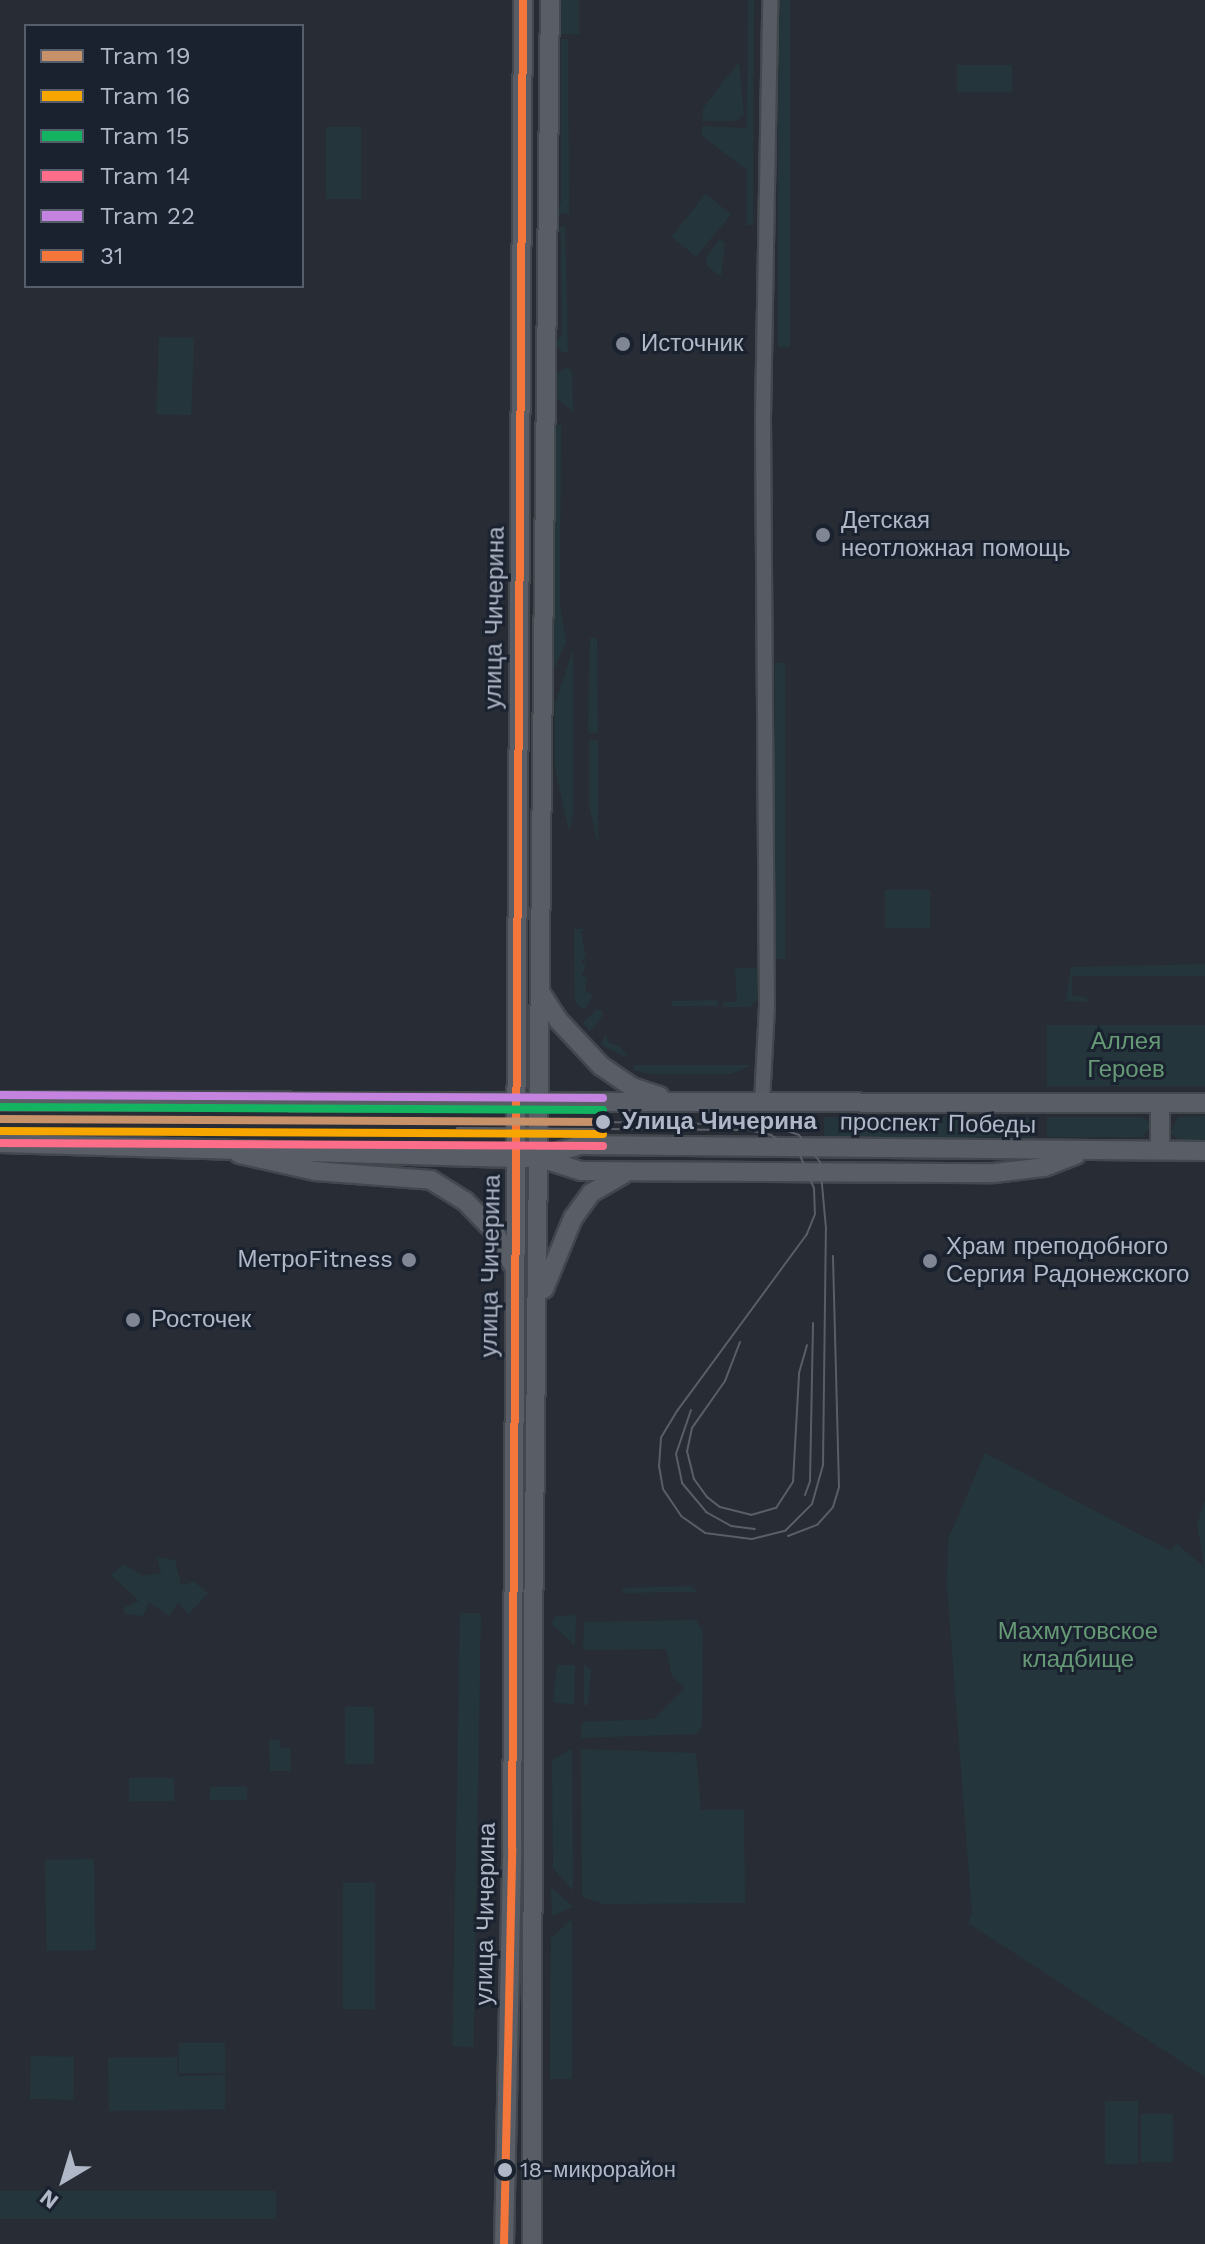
<!DOCTYPE html>
<meta charset="utf-8">
<style>
body{margin:0}
#map{position:relative;width:1205px;height:2244px;overflow:hidden;background:#272c35;font-family:"Work Sans",sans-serif}
div>[style]{position:absolute}
.green>*{inset:0;background:#24363b;transform-origin:0 0}
.roads{filter:drop-shadow(2px 0 #43474e) drop-shadow(-2px 0 #43474e) drop-shadow(0 2px #43474e) drop-shadow(0 -2px #43474e)}
.minor>*{height:14px;margin:-7px;padding:0 7px;transform-origin:7px;border-radius:7px;background:#575b63}
.major>*{height:18px;margin:-9px;padding:0 9px;transform-origin:9px;border-radius:9px;background:#595d65}
.tram>*{height:2px;margin:-1px;padding:0 1px;transform-origin:1px;border-radius:1px;background:#5b5e66}
.bus-1>*{height:8px;margin:-4px;padding:0 4px;transform-origin:4px;border-radius:4px;background:#f5763a}
.tram-1>*{height:8px;margin:-4px;padding:0 4px;transform-origin:4px;border-radius:4px;background:#c7916a}
.tram-2>*{height:8px;margin:-4px;padding:0 4px;transform-origin:4px;border-radius:4px;background:#f7a600}
.tram-3>*{height:8px;margin:-4px;padding:0 4px;transform-origin:4px;border-radius:4px;background:#13b361}
.tram-4>*{height:8px;margin:-4px;padding:0 4px;transform-origin:4px;border-radius:4px;background:#fb6d88}
.tram-5>*{height:8px;margin:-4px;padding:0 4px;transform-origin:4px;border-radius:4px;background:#c483df}
.dots>*{width:22px;height:22px;translate:-50% -50%;box-sizing:border-box;border:4px solid #1a2230;border-radius:50%}
span{translate:-50% -50%;white-space:nowrap;text-align:center;line-height:1.15;-webkit-text-stroke:6px #1a2230;paint-order:stroke}
.bus-label{font-size:22px;color:#b0b7c7}
.left{translate:0 -50%;text-align:left}
.poi-label{font-size:24px;color:#b0b7c7}
.right{translate:-100% -50%;text-align:right}
.street-label{font-size:24px;color:#b0b7c7}
.park-label{font-size:24px;color:#669975}
.stop-label{font-size:24px;color:#b0b7c7;font-weight:700}
.legend{position:absolute;left:24px;top:24px;width:280px;height:264px;box-sizing:border-box;background:#1a2230;border:2px solid #565e6c;margin:0;padding:10px 14px;list-style:none;font-size:24px;color:#b0b7c7}
.legend li{display:flex;align-items:center;gap:16px;height:40px}
.legend b{width:40px;border:2px solid #565e6c}
.north{position:absolute;left:24px;top:2140px;width:80px;height:80px;-webkit-text-stroke:6px #1a2230;paint-order:stroke;rotate:218deg;font-size:22px;font-weight:700;line-height:32px;text-align:center;color:#b0b7c7}
.north::after{content:'';display:block;margin:auto;width:28px;height:36px;background:#b0b7c7;clip-path:polygon(50% 0,100% 100%,50% 72%,0 100%)}
</style>
<div id="map">
<div class="green">
<i style="left:555px;top:0;width:24px;height:34px"></i>
<i style="clip-path:polygon(748px 0,754px 0,753px 225px,747px 225px,747px 170px,702px 136px,702px 126px,747px 128px)"></i>
<i style="left:778px;top:0;width:12px;height:347px"></i>
<i style="clip-path:polygon(561px 39px,568px 39px,569px 214px,557px 213px,561px 201px)"></i>
<i style="clip-path:polygon(739px 62px,744px 115px,736px 121px,703px 121px,703px 108px)"></i>
<i style="left:957px;top:65px;width:55px;height:27px"></i>
<i style="left:326px;top:127px;width:35px;height:72px"></i>
<i style="left:706px;top:194px;width:32px;height:55px;rotate:39deg"></i>
<i style="clip-path:polygon(565px 226px,568px 352px,562px 352px,555px 344px,562px 333px,561px 235px,556px 228px)"></i>
<i style="clip-path:polygon(720px 239px,725px 243px,721px 277px,707px 266px,706px 257px)"></i>
<i style="left:159px;top:337px;width:35px;height:77px;rotate:2deg"></i>
<i style="clip-path:polygon(567px 367px,572px 371px,573px 412px,556px 398px,557px 374px)"></i>
<i style="clip-path:polygon(561px 423px,560px 606px,566px 642px,549px 681px,553px 429px)"></i>
<i style="clip-path:polygon(590px 638px,597px 638px,598px 733px,588px 733px)"></i>
<i style="clip-path:polygon(573px 650px,573px 814px,569px 832px,555px 767px,555px 704px)"></i>
<i style="left:785px;top:663px;width:296px;height:10px;rotate:90deg"></i>
<i style="clip-path:polygon(589px 739px,598px 740px,598px 845px,589px 805px)"></i>
<i style="left:885px;top:890px;width:45px;height:38px"></i>
<i style="clip-path:polygon(574px 929px,586px 929px,581px 931px,586px 956px,581px 963px,586px 964px,582px 976px,587px 978px,585px 991px,594px 995px,584px 1010px,575px 1002px)"></i>
<i style="clip-path:polygon(1205px 964px,1205px 976px,1072px 976px,1072px 996px,1087px 997px,1087px 1002px,1066px 1001px,1071px 967px)"></i>
<i style="clip-path:polygon(735px 968px,757px 968px,757px 999px,750px 1007px,723px 1007px,723px 1002px,737px 1002px)"></i>
<i style="clip-path:polygon(718px 1000px,718px 1006px,672px 1006px,672px 1001px)"></i>
<i style="clip-path:polygon(596px 1010px,602px 1010px,602px 1017px,590px 1031px,583px 1023px)"></i>
<i style="left:1047px;top:1025px;width:158px;height:61px"></i>
<i style="clip-path:polygon(605px 1035px,609px 1043px,620px 1046px,628px 1058px,601px 1045px)"></i>
<i style="clip-path:polygon(634px 1065px,752px 1065px,731px 1074px,650px 1074px,634px 1070px)"></i>
<i style="clip-path:polygon(1205px 1116px,1205px 1141px,1180px 1140px,1170px 1133px,1178px 1117px)"></i>
<i style="left:824px;top:1117px;width:212px;height:20px"></i>
<i style="clip-path:polygon(1047px 1117px,1142px 1117px,1153px 1125px,1142px 1137px,1047px 1137px)"></i>
<i style="clip-path:polygon(985px 1453px,1171px 1551px,1176px 1543px,1204px 1567px,1197px 1524px,1205px 1500px,1205px 2077px,968px 1923px,972px 1914px,947px 1585px,948px 1540px)"></i>
<i style="clip-path:polygon(157px 1557px,175px 1560px,181px 1585px,194px 1582px,208px 1593px,189px 1614px,178px 1603px,169px 1616px,149px 1602px,143px 1616px,125px 1614px,123px 1608px,139px 1601px,111px 1575px,124px 1564px,143px 1576px,161px 1573px)"></i>
<i style="clip-path:polygon(691px 1586px,698px 1592px,621px 1593px,624px 1588px)"></i>
<i style="left:481px;top:1613px;width:434px;height:21px;rotate:91deg"></i>
<i style="clip-path:polygon(576px 1615px,575px 1646px,552px 1624px,556px 1616px)"></i>
<i style="clip-path:polygon(696px 1620px,703px 1632px,702px 1726px,697px 1734px,581px 1738px,582px 1722px,654px 1719px,685px 1688px,672px 1676px,666px 1649px,583px 1650px,584px 1622px)"></i>
<i style="clip-path:polygon(557px 1665px,575px 1665px,574px 1705px,553px 1702px)"></i>
<i style="clip-path:polygon(584px 1665px,591px 1669px,588px 1705px,584px 1705px)"></i>
<i style="left:345px;top:1707px;width:29px;height:57px"></i>
<i style="clip-path:polygon(269px 1740px,280px 1740px,280px 1748px,290px 1748px,291px 1771px,270px 1771px)"></i>
<i style="clip-path:polygon(572px 1749px,573px 1891px,553px 1868px,552px 1760px)"></i>
<i style="clip-path:polygon(581px 1749px,696px 1753px,701px 1810px,744px 1810px,745px 1903px,604px 1904px,582px 1897px)"></i>
<i style="left:174px;top:1778px;width:23px;height:45px;rotate:90deg"></i>
<i style="left:210px;top:1787px;width:37px;height:13px"></i>
<i style="left:94px;top:1859px;width:91px;height:49px;rotate:89deg"></i>
<i style="left:343px;top:1883px;width:32px;height:126px"></i>
<i style="clip-path:polygon(551px 1887px,573px 1907px,552px 1916px)"></i>
<i style="clip-path:polygon(572px 1919px,572px 2079px,550px 2079px,551px 1938px)"></i>
<i style="left:179px;top:2043px;width:46px;height:30px"></i>
<i style="left:31px;top:2056px;width:43px;height:43px;rotate:1deg"></i>
<i style="clip-path:polygon(177px 2057px,178px 2076px,225px 2075px,225px 2109px,109px 2111px,108px 2058px)"></i>
<i style="left:1105px;top:2101px;width:33px;height:63px"></i>
<i style="left:1141px;top:2114px;width:32px;height:48px"></i>
<i style="left:0;top:2191px;width:276px;height:28px"></i>
</div>
<div class="roads">
<div class="minor">
<i style="left:762px;top:1102px;width:95px;rotate:-87deg"></i>
<i style="left:767px;top:1007px;width:589px;rotate:-90.39deg"></i>
<i style="left:763px;top:418px;width:418px;rotate:-89deg"></i>
</div>
<div class="major">
<i style="left:540px;top:992px;width:33px;rotate:57deg"></i>
<i style="left:558px;top:1020px;width:63px;rotate:46.9deg"></i>
<i style="left:601px;top:1066px;width:37px;rotate:34deg"></i>
<i style="left:632px;top:1087px;width:29px;rotate:18deg"></i>
<i style="left:0;top:1101px;width:1205px;rotate:0.1deg"></i>
<i style="left:1160px;top:1103px;width:47px;rotate:90deg"></i>
<i style="left:0;top:1143px;width:516px;rotate:1.67deg"></i>
<i style="left:516px;top:1158px;width:24px"></i>
<i style="left:540px;top:1158px;width:42px;rotate:-18deg"></i>
<i style="left:580px;top:1145px;width:625px;rotate:0.55deg"></i>
<i style="left:239px;top:1154px;width:78px;rotate:12.6deg"></i>
<i style="left:315px;top:1171px;width:116px;rotate:4.4deg"></i>
<i style="left:431px;top:1180px;width:40px;rotate:32deg"></i>
<i style="left:465px;top:1201px;width:42px;rotate:46deg"></i>
<i style="left:494px;top:1231px;width:38px;rotate:61deg"></i>
<i style="left:540px;top:1158px;width:43px;rotate:17.6deg"></i>
<i style="left:581px;top:1171px;width:413px;rotate:0.3deg"></i>
<i style="left:994px;top:1173px;width:50px;rotate:-6.8deg"></i>
<i style="left:1044px;top:1167px;width:34px;rotate:-21deg"></i>
<i style="left:544px;top:1289px;width:77px;rotate:-67.8deg"></i>
<i style="left:573px;top:1218px;width:31px;rotate:-54deg"></i>
<i style="left:591px;top:1193px;width:38px;rotate:-30deg"></i>
<i style="left:504px;top:2244px;width:396px;rotate:-88.8deg"></i>
<i style="left:512px;top:1848px;width:1848px;rotate:-89.66deg"></i>
<i style="left:532px;top:2244px;width:605px;rotate:-89.91deg"></i>
<i style="left:533px;top:1639px;width:1639px;rotate:-89.41deg"></i>
</div>
</div>
<div class="tram">
<i style="left:457px;top:1128px;width:291px;rotate:0.4deg"></i>
<i style="left:748px;top:1130px;width:24px;rotate:12deg"></i>
<i style="left:771px;top:1135px;width:33px;rotate:33deg"></i>
<i style="left:799px;top:1153px;width:38px;rotate:67deg"></i>
<i style="left:814px;top:1188px;width:26px;rotate:88deg"></i>
<i style="left:815px;top:1214px;width:22px;rotate:112deg"></i>
<i style="left:807px;top:1234px;width:220px;rotate:126.3deg"></i>
<i style="left:677px;top:1411px;width:31px;rotate:121deg"></i>
<i style="left:661px;top:1438px;width:28px;rotate:94deg"></i>
<i style="left:659px;top:1466px;width:23px;rotate:80deg"></i>
<i style="left:663px;top:1489px;width:32px;rotate:56deg"></i>
<i style="left:681px;top:1516px;width:29px;rotate:35deg"></i>
<i style="left:705px;top:1533px;width:47px;rotate:7.3deg"></i>
<i style="left:752px;top:1539px;width:34px;rotate:-14deg"></i>
<i style="left:785px;top:1531px;width:38px;rotate:-45deg"></i>
<i style="left:812px;top:1504px;width:41px;rotate:-74.2deg"></i>
<i style="left:823px;top:1465px;width:236px;rotate:-89.3deg"></i>
<i style="left:826px;top:1229px;width:67px;rotate:-95.1deg"></i>
<i style="left:820px;top:1162px;width:34px;rotate:-128deg"></i>
<i style="left:799px;top:1135px;width:30px;rotate:-160deg"></i>
<i style="left:771px;top:1125px;width:168px;rotate:-179deg"></i>
<i style="left:740px;top:1342px;width:42px;rotate:111deg"></i>
<i style="left:725px;top:1381px;width:57px;rotate:125.1deg"></i>
<i style="left:692px;top:1428px;width:24px;rotate:102deg"></i>
<i style="left:687px;top:1451px;width:29px;rotate:76deg"></i>
<i style="left:694px;top:1479px;width:22px;rotate:54deg"></i>
<i style="left:707px;top:1497px;width:16px;rotate:38deg"></i>
<i style="left:720px;top:1507px;width:32px;rotate:14deg"></i>
<i style="left:751px;top:1515px;width:26px;rotate:-16deg"></i>
<i style="left:776px;top:1508px;width:31px;rotate:-57deg"></i>
<i style="left:793px;top:1482px;width:109px;rotate:-86.8deg"></i>
<i style="left:799px;top:1373px;width:29px;rotate:-74deg"></i>
<i style="left:691px;top:1410px;width:46px;rotate:108.8deg"></i>
<i style="left:676px;top:1454px;width:30px;rotate:78deg"></i>
<i style="left:682px;top:1483px;width:38px;rotate:50deg"></i>
<i style="left:706px;top:1512px;width:29px;rotate:29deg"></i>
<i style="left:731px;top:1526px;width:24px;rotate:7deg"></i>
<i style="left:805px;top:1495px;width:15px;rotate:-70deg"></i>
<i style="left:810px;top:1481px;width:158px;rotate:-88.9deg"></i>
<i style="left:788px;top:1536px;width:31px;rotate:-21deg"></i>
<i style="left:817px;top:1525px;width:24px;rotate:-48deg"></i>
<i style="left:833px;top:1507px;width:21px;rotate:-73deg"></i>
<i style="left:839px;top:1487px;width:231px;rotate:-91.5deg"></i>
</div>
<div class="bus-1">
<i style="left:504px;top:2244px;width:396px;rotate:-88.8deg"></i>
<i style="left:512px;top:1848px;width:1848px;rotate:-89.66deg"></i>
</div>
<div class="tram-1">
<i style="left:0;top:1119px;width:603px;rotate:0.29deg"></i>
</div>
<div class="tram-2">
<i style="left:0;top:1131px;width:603px;rotate:0.29deg"></i>
</div>
<div class="tram-3">
<i style="left:0;top:1107px;width:603px;rotate:0.29deg"></i>
</div>
<div class="tram-4">
<i style="left:0;top:1143px;width:603px;rotate:0.29deg"></i>
</div>
<div class="tram-5">
<i style="left:0;top:1095px;width:603px;rotate:0.29deg"></i>
</div>
<div class="dots">
<i style="left:623px;top:344px;background:#808694"></i>
<i style="left:823px;top:535px;background:#808694"></i>
<i style="left:603px;top:1122px;background:#b0b7c7"></i>
<i style="left:409px;top:1260px;background:#808694"></i>
<i style="left:930px;top:1261px;background:#808694"></i>
<i style="left:133px;top:1320px;background:#808694"></i>
<i style="left:505px;top:2170px;background:#b0b7c7"></i>
</div>
<div class="bus-label">
<span class="left" style="left:520px;top:2170px">18-микрорайон</span>
</div>
<div class="poi-label">
<span class="left" style="left:641px;top:344px">Источник</span>
<span class="left" style="left:841px;top:535px">Детская<br>неотложная помощь</span>
<span class="left" style="left:946px;top:1261px">Храм преподобного<br>Сергия Радонежского</span>
<span class="right" style="left:393px;top:1260px">МетроFitness</span>
<span class="left" style="left:151px;top:1320px">Росточек</span>
</div>
<div class="street-label">
<span style="left:495px;top:618px;rotate:-89deg">улица Чичерина</span>
<span style="left:938px;top:1124px;rotate:1deg">проспект Победы</span>
<span style="left:491px;top:1266px;rotate:-89deg">улица Чичерина</span>
<span style="left:486px;top:1914px;rotate:-89deg">улица Чичерина</span>
</div>
<div class="park-label">
<span style="left:1126px;top:1056px">Аллея<br>Героев</span>
<span style="left:1078px;top:1646px">Махмутовское<br>кладбище</span>
</div>
<div class="stop-label">
<span class="left" style="left:622px;top:1122px">Улица Чичерина</span>
</div>
<ul class="legend">
<li><b style="height:10px;background:#c7916a"></b>Tram 19</li>
<li><b style="height:10px;background:#f7a600"></b>Tram 16</li>
<li><b style="height:10px;background:#13b361"></b>Tram 15</li>
<li><b style="height:10px;background:#fb6d88"></b>Tram 14</li>
<li><b style="height:10px;background:#c483df"></b>Tram 22</li>
<li><b style="height:10px;background:#f5763a"></b>31</li>
</ul>
<div class="north">N</div>
</div>
